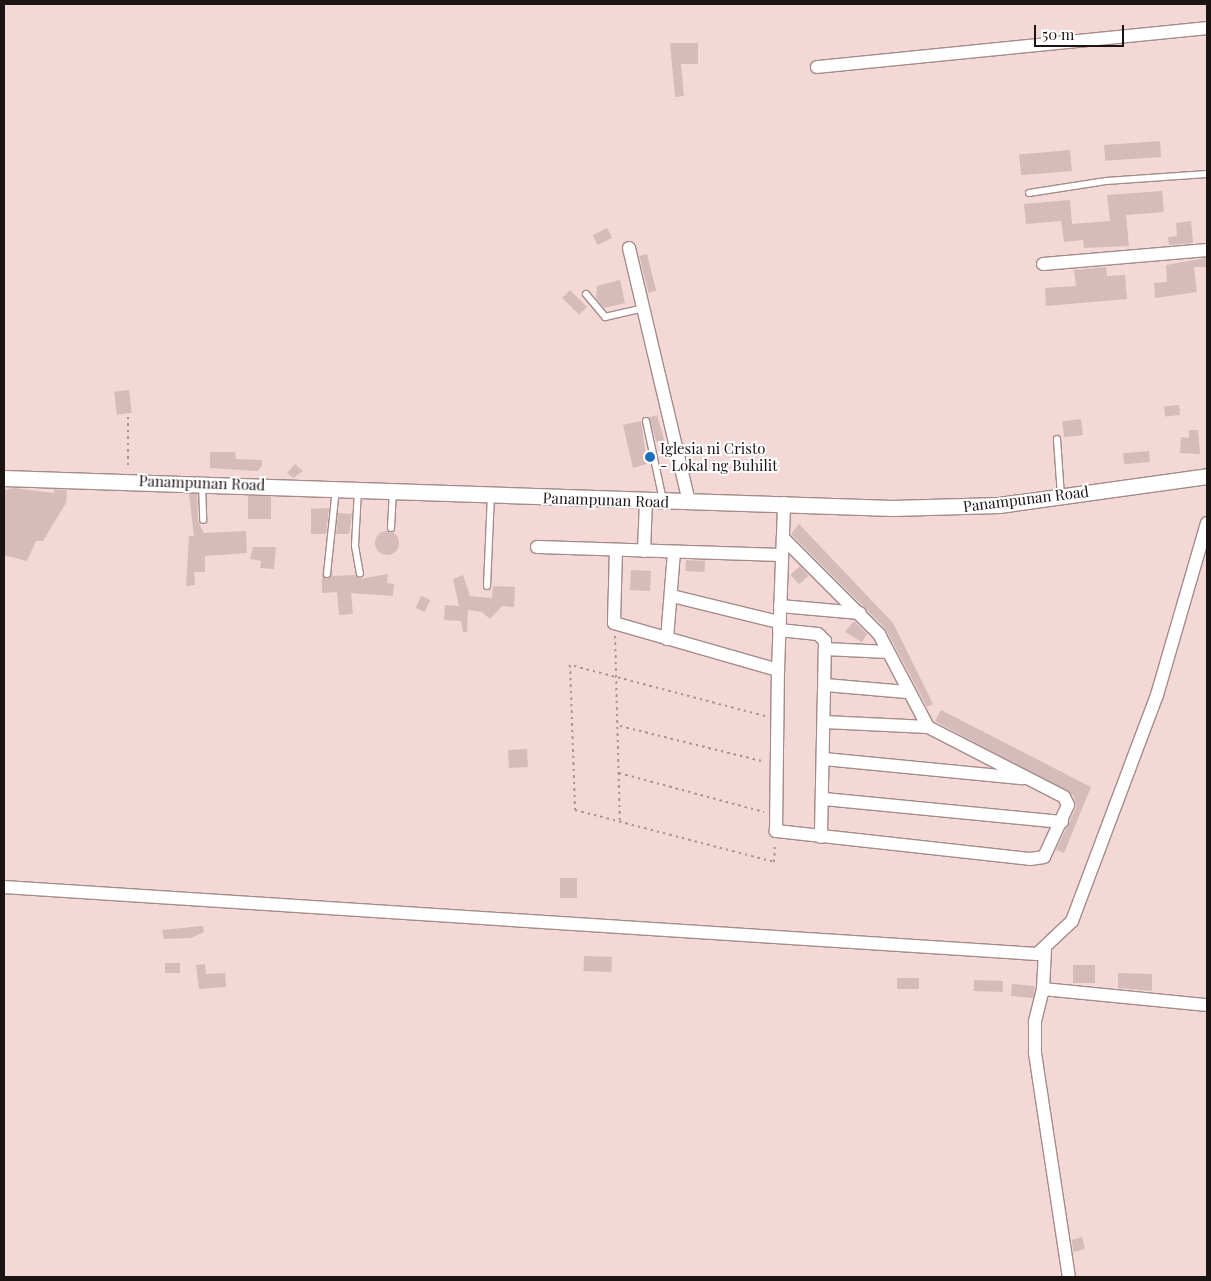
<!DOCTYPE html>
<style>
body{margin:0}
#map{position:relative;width:1211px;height:1281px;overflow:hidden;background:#f3d8d6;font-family:"Playfair Display",serif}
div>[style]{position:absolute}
.building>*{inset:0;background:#d5bbb9;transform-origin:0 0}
.round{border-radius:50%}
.path>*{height:2px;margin-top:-1px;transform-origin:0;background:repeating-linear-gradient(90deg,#aa9594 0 2.5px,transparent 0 6.5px)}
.roads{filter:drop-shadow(1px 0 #a48b89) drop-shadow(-1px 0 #a48b89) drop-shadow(0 1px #a48b89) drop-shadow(0 -1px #a48b89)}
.service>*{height:6px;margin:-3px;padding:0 3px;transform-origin:3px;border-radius:3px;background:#fff}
.minor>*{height:12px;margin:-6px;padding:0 6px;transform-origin:6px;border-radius:6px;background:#fff}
.tertiary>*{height:15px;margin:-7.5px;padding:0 7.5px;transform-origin:7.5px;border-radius:7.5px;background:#fff}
.dots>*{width:14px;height:14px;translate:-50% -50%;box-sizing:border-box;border:2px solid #fff;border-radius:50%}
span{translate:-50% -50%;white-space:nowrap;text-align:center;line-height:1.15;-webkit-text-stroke:4px #fff;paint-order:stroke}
.poi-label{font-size:15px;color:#1c1313}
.left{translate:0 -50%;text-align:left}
.street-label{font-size:15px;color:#1c1313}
.frame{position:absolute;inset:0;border:5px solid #1c1313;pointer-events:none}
.scale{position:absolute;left:1034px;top:25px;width:90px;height:22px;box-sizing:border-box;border:2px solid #1c1313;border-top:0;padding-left:6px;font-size:15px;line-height:18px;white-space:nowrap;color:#1c1313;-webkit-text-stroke:4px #fff;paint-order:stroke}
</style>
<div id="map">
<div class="building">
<i style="clip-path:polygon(670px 43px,698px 43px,698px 64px,681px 64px,684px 96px,675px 97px)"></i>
<i style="left:1160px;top:141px;width:16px;height:56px;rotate:86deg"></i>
<i style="left:1070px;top:150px;width:21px;height:51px;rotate:85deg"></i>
<i style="clip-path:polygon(1162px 191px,1164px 212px,1126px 215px,1129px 246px,1084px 248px,1083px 240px,1064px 242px,1061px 221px,1026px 224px,1024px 204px,1070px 200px,1072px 224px,1110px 221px,1107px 195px)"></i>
<i style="clip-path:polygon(1191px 221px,1193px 243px,1169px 245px,1168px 237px,1177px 236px,1176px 223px)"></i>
<i style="left:607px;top:228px;width:11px;height:16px;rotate:63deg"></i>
<i style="left:647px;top:254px;width:38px;height:8px;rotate:76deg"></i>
<i style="clip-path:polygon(1206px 258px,1206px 267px,1194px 267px,1197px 292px,1155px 298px,1154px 283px,1167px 282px,1166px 265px)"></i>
<i style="clip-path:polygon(1106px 267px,1107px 276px,1125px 275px,1127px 299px,1046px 306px,1045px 288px,1076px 286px,1074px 270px)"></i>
<i style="clip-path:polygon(620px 280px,625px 303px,604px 308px,596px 298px,597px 286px)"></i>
<i style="left:570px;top:290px;width:24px;height:11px;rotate:45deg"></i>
<i style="left:129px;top:390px;width:23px;height:15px;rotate:83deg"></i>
<i style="left:1179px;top:405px;width:10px;height:15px;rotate:84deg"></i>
<i style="left:657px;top:415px;width:26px;height:8px;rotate:74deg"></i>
<i style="left:1081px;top:419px;width:16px;height:19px;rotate:83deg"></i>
<i style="clip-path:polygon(641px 421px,647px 464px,633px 468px,623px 425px)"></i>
<i style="clip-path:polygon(1189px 430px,1198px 430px,1200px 454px,1180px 453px,1181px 437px,1189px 438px)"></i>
<i style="left:1149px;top:451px;width:11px;height:26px;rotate:85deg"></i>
<i style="clip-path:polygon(210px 452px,235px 452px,236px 459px,262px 460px,262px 465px,258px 471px,210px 468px)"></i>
<i style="clip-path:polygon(295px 464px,303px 471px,293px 478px,287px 473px)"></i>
<i style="clip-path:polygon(14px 488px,54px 493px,54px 489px,67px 490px,66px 503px,43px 541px,36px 541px,27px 561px,4px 555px,4px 490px)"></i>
<i style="clip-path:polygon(189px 494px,197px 494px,198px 521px,204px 533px,246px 531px,247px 553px,205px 556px,205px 572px,194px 572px,195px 585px,186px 586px,189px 536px,194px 536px)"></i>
<i style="left:248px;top:496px;width:23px;height:23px"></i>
<i style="clip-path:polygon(329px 508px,326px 534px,311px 534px,311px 509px)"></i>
<i style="clip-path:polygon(338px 513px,352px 514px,349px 534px,336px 534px)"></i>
<i style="clip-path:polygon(799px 524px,893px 623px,933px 704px,927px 707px,885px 628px,791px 534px)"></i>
<i class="round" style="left:375px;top:531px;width:24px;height:24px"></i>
<i style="clip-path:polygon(253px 547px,276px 547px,274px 569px,260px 568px,261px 561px,250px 559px)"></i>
<i style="left:686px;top:560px;width:19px;height:11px;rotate:3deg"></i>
<i style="left:800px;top:566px;width:13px;height:13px;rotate:48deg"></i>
<i style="clip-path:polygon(332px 570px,333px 576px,355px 575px,360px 579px,388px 574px,387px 583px,394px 584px,393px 596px,351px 593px,353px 614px,339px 615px,337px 592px,322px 593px,322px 571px,327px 579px)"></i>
<i style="left:631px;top:570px;width:20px;height:20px;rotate:3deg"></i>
<i style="clip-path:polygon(463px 575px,470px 596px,492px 598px,493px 586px,515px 587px,514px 607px,502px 606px,490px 619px,482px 612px,468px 610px,467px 632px,463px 632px,461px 621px,444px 620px,445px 605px,459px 606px,453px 579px)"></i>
<i style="left:421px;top:596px;width:10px;height:13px;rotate:24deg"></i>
<i style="clip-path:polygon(854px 621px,867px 634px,862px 642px,845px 632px)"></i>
<i style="clip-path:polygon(941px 710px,1091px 787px,1064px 853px,1056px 850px,1076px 808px,1074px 796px,935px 721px)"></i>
<i style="left:527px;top:749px;width:18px;height:19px;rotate:87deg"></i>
<i style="left:560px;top:878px;width:17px;height:20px"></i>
<i style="clip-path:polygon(203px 926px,204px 932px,191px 938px,164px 939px,162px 930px)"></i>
<i style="left:584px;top:956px;width:28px;height:15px;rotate:2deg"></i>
<i style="left:165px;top:963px;width:15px;height:10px"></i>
<i style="clip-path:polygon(205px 964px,206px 974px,225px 973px,226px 987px,199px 989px,196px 965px)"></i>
<i style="left:1073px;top:965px;width:22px;height:18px"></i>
<i style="clip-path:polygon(1118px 973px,1152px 974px,1152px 991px,1118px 988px)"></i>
<i style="left:897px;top:978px;width:22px;height:11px"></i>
<i style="left:974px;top:980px;width:29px;height:11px;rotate:2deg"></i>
<i style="left:1012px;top:984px;width:23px;height:12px;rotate:5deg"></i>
<i style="clip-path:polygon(1082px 1237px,1085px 1249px,1073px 1252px,1072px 1240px)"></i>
</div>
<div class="path">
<i style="left:128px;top:417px;width:51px;rotate:90deg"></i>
<i style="left:615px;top:636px;width:185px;rotate:88.5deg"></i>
<i style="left:765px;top:716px;width:202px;rotate:-165.3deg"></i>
<i style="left:570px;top:665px;width:145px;rotate:88deg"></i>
<i style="left:575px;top:810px;width:206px;rotate:14.6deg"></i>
<i style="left:774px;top:862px;width:19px;rotate:-87deg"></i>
<i style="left:620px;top:726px;width:149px;rotate:13.9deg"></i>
<i style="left:619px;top:773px;width:150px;rotate:15.1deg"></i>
</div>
<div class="roads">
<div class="service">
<i style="left:1029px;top:193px;width:78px;rotate:-8.9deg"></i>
<i style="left:1106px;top:181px;width:101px;rotate:-4deg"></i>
<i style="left:586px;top:294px;width:30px;rotate:50deg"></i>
<i style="left:605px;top:317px;width:39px;rotate:-13deg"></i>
<i style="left:646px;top:421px;width:81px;rotate:77.9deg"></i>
<i style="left:1057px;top:439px;width:57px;rotate:86deg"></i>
<i style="left:202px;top:484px;width:36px;rotate:88deg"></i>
<i style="left:358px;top:490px;width:56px;rotate:93.1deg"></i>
<i style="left:355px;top:546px;width:28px;rotate:80deg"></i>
<i style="left:391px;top:528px;width:36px;rotate:-87deg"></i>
<i style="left:327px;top:574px;width:86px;rotate:-84deg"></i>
<i style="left:487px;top:586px;width:90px;rotate:-87.5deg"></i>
</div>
<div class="minor">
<i style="left:817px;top:67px;width:392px;rotate:-5.7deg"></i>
<i style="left:629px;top:248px;width:261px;rotate:76.7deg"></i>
<i style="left:1043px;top:264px;width:165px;rotate:-4.9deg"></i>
<i style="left:783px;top:538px;width:136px;rotate:45deg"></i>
<i style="left:879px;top:634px;width:105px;rotate:62.2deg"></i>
<i style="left:928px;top:727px;width:153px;rotate:27.2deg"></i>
<i style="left:1064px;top:797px;width:9px;rotate:63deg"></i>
<i style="left:1068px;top:805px;width:57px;rotate:114.8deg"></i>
<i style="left:1044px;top:857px;width:14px;rotate:172deg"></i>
<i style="left:1030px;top:859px;width:256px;rotate:-173.7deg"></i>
<i style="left:776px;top:831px;width:161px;rotate:-89.3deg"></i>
<i style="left:778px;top:670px;width:167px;rotate:-87.9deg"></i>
<i style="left:537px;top:547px;width:245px;rotate:1.9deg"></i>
<i style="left:616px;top:550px;width:73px;rotate:91.6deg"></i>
<i style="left:614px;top:623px;width:171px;rotate:16deg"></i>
<i style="left:644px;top:551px;width:50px;rotate:-87.7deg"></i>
<i style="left:672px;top:596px;width:110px;rotate:13.7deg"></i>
<i style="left:780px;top:606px;width:80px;rotate:5deg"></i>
<i style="left:779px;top:630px;width:39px;rotate:6deg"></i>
<i style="left:818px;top:634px;width:10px;rotate:45deg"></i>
<i style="left:825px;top:641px;width:196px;rotate:91.2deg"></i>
<i style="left:667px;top:639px;width:87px;rotate:-85.4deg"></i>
<i style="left:825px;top:649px;width:63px;rotate:2.7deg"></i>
<i style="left:825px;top:685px;width:82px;rotate:4.9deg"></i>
<i style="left:824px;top:722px;width:104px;rotate:2.8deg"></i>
<i style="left:824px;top:759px;width:200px;rotate:5.5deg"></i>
<i style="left:824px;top:799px;width:239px;rotate:5.5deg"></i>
<i style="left:4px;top:887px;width:1035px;rotate:3.71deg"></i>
<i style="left:1037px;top:954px;width:48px;rotate:-43.3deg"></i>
<i style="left:1072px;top:921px;width:241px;rotate:-69.4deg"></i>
<i style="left:1157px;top:695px;width:179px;rotate:-73.8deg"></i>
<i style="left:1045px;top:950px;width:39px;rotate:93deg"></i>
<i style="left:1043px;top:989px;width:165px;rotate:5.6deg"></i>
<i style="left:1043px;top:989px;width:34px;rotate:104deg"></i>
<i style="left:1035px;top:1022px;width:31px;rotate:90deg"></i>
<i style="left:1035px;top:1053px;width:227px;rotate:81.4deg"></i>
</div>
<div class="tertiary">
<i style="left:4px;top:478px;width:889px;rotate:1.93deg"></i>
<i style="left:892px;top:508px;width:107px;rotate:-1.6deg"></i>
<i style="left:999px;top:505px;width:210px;rotate:-7.9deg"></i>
</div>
</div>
<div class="dots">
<i style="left:650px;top:457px;background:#1c6dbb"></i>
</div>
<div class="poi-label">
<span class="left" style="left:660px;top:457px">Iglesia ni Cristo<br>- Lokal ng Buhilit</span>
</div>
<div class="street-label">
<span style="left:202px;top:483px;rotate:2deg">Panampunan Road</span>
<span style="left:1026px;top:499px;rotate:-7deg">Panampunan Road</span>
<span style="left:606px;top:500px;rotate:2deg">Panampunan Road</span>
</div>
<div class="frame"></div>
<div class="scale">50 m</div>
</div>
